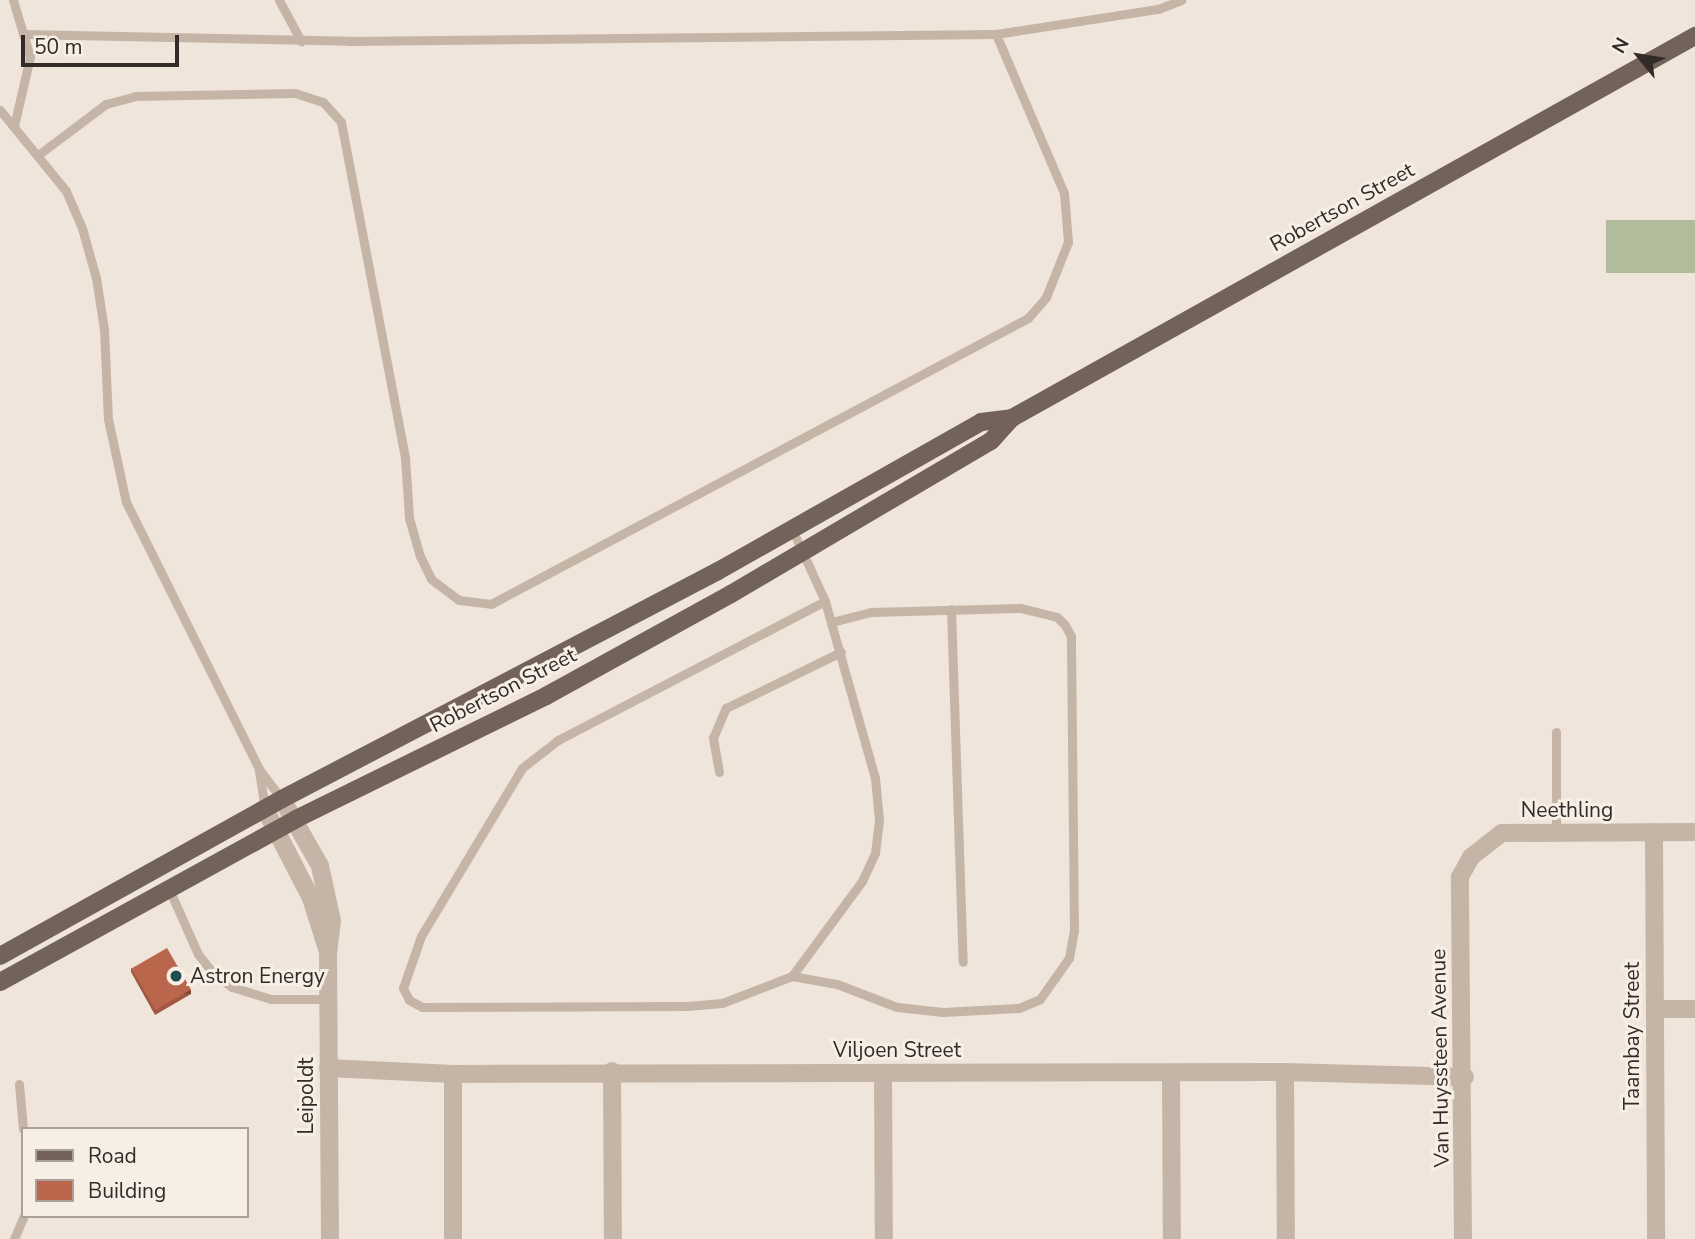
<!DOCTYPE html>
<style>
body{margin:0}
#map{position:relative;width:1695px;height:1239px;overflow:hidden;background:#efe5da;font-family:"Nunito Sans",sans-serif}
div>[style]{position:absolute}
.green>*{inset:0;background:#b1bc9c;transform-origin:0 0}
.service>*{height:9px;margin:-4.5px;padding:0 4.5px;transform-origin:4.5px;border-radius:4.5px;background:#c5b5a7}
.minor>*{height:18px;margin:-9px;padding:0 9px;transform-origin:9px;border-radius:9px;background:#c5b5a7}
.primary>*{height:18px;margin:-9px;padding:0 9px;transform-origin:9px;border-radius:9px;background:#736259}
.wall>*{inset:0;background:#a05842}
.shaded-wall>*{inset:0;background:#824736;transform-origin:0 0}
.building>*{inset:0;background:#ba664d;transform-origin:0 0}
.dots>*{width:19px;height:19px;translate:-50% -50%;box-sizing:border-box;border:4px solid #f7efe6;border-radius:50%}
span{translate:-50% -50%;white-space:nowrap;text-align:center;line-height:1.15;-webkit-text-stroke:6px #f7efe6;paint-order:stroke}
.street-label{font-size:21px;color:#332b27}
.poi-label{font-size:21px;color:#332b27}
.left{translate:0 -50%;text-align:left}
.legend{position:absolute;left:21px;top:1127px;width:228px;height:91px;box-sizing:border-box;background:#f7efe6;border:2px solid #a9a19a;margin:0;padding:9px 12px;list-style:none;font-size:21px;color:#332b27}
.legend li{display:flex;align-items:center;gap:14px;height:35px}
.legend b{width:35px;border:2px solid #a9a19a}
.north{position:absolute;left:1604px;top:21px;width:70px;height:70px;-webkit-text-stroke:5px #f7efe6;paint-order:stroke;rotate:300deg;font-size:19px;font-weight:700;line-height:28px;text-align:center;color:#332b27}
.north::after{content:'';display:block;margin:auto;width:24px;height:32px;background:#332b27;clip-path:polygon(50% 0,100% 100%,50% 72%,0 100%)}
.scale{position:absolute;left:21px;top:35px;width:158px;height:32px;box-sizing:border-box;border:4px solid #332b27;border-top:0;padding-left:9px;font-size:21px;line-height:24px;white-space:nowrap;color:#332b27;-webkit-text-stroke:5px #f7efe6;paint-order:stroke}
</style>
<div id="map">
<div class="green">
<i style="left:1695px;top:220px;width:53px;height:89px;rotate:90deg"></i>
</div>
<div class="service">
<i style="left:13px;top:0;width:59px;rotate:73.4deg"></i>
<i style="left:30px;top:57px;width:71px;rotate:103.1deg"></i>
<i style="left:279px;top:0;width:47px;rotate:61.8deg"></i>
<i style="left:23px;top:34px;width:326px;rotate:1.2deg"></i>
<i style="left:349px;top:41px;width:647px;rotate:-0.62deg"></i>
<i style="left:996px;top:34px;width:164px;rotate:-8.8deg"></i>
<i style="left:1158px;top:9px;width:25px;rotate:-21deg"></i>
<i style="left:0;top:110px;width:104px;rotate:50.8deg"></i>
<i style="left:66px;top:191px;width:40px;rotate:66.6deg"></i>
<i style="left:82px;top:228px;width:52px;rotate:74.4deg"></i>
<i style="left:96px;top:278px;width:52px;rotate:81.1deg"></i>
<i style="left:104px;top:329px;width:90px;rotate:87.5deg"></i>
<i style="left:108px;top:419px;width:85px;rotate:77.8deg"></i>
<i style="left:126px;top:502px;width:298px;rotate:63.5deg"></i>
<i style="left:259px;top:769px;width:38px;rotate:53deg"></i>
<i style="left:38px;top:155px;width:85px;rotate:-36.9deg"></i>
<i style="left:106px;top:104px;width:30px;rotate:-15deg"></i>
<i style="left:135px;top:96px;width:160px;rotate:-1.1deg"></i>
<i style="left:295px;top:93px;width:29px;rotate:18deg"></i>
<i style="left:323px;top:102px;width:27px;rotate:48deg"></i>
<i style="left:341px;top:122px;width:341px;rotate:79.2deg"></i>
<i style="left:405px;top:457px;width:61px;rotate:86.2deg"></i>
<i style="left:409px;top:518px;width:40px;rotate:74deg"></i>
<i style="left:420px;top:556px;width:25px;rotate:64deg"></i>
<i style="left:431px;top:579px;width:35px;rotate:37deg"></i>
<i style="left:459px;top:600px;width:32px;rotate:7deg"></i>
<i style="left:491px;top:604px;width:608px;rotate:-28.04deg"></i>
<i style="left:1028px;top:318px;width:28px;rotate:-49deg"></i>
<i style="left:1046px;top:297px;width:59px;rotate:-68.2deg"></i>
<i style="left:1068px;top:242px;width:49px;rotate:-94.7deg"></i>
<i style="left:1064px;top:193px;width:173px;rotate:-113.2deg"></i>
<i style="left:792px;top:529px;width:79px;rotate:65.4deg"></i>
<i style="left:825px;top:601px;width:301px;rotate:152.5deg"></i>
<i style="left:558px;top:740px;width:46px;rotate:142.1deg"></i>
<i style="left:522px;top:768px;width:196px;rotate:121deg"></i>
<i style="left:421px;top:936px;width:55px;rotate:109.1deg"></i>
<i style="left:403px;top:988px;width:13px;rotate:63deg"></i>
<i style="left:409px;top:1000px;width:15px;rotate:28deg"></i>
<i style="left:422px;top:1007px;width:265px;rotate:-0.2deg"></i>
<i style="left:687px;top:1006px;width:35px;rotate:-5deg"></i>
<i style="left:722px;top:1003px;width:75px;rotate:-21.1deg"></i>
<i style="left:792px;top:976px;width:46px;rotate:10.1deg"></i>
<i style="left:837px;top:984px;width:64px;rotate:21deg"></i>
<i style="left:897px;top:1007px;width:46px;rotate:6.2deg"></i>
<i style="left:943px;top:1012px;width:76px;rotate:-3deg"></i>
<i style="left:1019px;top:1008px;width:23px;rotate:-23deg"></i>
<i style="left:1040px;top:999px;width:50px;rotate:-54.7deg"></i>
<i style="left:1069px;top:958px;width:27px;rotate:-80deg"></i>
<i style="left:1074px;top:931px;width:295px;rotate:-90.6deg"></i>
<i style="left:1071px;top:636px;width:13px;rotate:-119deg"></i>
<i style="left:1065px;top:625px;width:11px;rotate:-135deg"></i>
<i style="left:1057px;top:617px;width:38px;rotate:-166deg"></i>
<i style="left:1020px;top:608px;width:149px;rotate:178.5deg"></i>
<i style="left:871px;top:612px;width:40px;rotate:165.6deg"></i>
<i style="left:951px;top:609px;width:353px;rotate:88.1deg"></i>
<i style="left:1556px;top:732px;width:99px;rotate:90deg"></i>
<i style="left:259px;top:771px;width:38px;rotate:81deg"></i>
<i style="left:719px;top:772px;width:35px;rotate:-100deg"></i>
<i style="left:713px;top:738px;width:33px;rotate:-67deg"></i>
<i style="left:726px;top:708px;width:128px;rotate:-26deg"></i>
<i style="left:169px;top:889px;width:71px;rotate:66deg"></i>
<i style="left:198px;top:954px;width:23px;rotate:52deg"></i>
<i style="left:212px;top:972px;width:25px;rotate:37deg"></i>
<i style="left:232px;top:987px;width:41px;rotate:17.1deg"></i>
<i style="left:271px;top:999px;width:57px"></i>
<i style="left:792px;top:976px;width:118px;rotate:-53.6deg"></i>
<i style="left:862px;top:881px;width:31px;rotate:-65deg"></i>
<i style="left:875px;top:853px;width:33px;rotate:-83deg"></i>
<i style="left:879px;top:820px;width:42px;rotate:-95.4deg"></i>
<i style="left:875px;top:778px;width:184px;rotate:-105.8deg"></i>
<i style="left:19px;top:1084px;width:45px;rotate:84.9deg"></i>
<i style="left:14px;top:1239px;width:25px;rotate:-67deg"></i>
</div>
<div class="minor">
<i style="left:282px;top:799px;width:77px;rotate:60.4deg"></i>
<i style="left:320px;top:866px;width:56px;rotate:77.7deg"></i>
<i style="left:332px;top:921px;width:31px;rotate:97deg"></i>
<i style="left:328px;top:952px;width:287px;rotate:89.6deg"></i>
<i style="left:265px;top:809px;width:100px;rotate:62.7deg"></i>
<i style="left:311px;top:898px;width:57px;rotate:72.5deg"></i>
<i style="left:1654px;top:832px;width:407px;rotate:89.7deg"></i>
<i style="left:1657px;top:1009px;width:38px"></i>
<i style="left:328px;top:1068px;width:125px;rotate:2.7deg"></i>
<i style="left:453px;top:1074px;width:832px;rotate:-0.14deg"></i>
<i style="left:1285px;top:1072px;width:180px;rotate:1.6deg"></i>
<i style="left:612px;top:1071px;width:168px;rotate:89.7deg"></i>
<i style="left:1285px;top:1072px;width:167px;rotate:89.7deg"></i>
<i style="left:1171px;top:1073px;width:166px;rotate:89.7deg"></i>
<i style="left:883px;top:1074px;width:165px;rotate:89.7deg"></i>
<i style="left:453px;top:1239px;width:165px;rotate:-90deg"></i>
<i style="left:1463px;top:1239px;width:362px;rotate:-90.5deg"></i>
<i style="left:1460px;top:877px;width:23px;rotate:-61deg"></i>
<i style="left:1471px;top:857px;width:39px;rotate:-38deg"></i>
<i style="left:1502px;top:833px;width:193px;rotate:-0.3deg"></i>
</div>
<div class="primary">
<i style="left:0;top:956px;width:323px;rotate:-29.1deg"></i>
<i style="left:282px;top:799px;width:492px;rotate:-27.6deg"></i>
<i style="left:718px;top:571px;width:302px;rotate:-29.5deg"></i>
<i style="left:981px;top:422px;width:31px;rotate:-7deg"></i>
<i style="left:0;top:982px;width:338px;rotate:-28.8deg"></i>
<i style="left:296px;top:819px;width:279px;rotate:-26.2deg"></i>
<i style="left:546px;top:696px;width:211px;rotate:-28.9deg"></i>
<i style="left:731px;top:594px;width:302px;rotate:-30.5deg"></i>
<i style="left:991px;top:441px;width:31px;rotate:-48deg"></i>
<i style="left:1012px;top:418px;width:783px;rotate:-29.22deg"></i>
</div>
<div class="wall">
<i style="clip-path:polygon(131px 968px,191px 994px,155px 1015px,131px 972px)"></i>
</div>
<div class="shaded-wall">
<i style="left:191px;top:990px;width:4px;height:42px;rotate:90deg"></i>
</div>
<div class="building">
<i style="left:167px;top:948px;width:48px;height:41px;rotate:60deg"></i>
</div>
<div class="dots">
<i style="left:176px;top:976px;background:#214d50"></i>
</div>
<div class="street-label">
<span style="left:1342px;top:207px;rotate:-29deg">Robertson Street</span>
<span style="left:503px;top:690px;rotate:-27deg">Robertson Street</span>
<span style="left:1567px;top:810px">Neethling</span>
<span style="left:1632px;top:1036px;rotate:-90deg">Taambay Street</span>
<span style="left:897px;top:1050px">Viljoen Street</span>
<span style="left:1440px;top:1058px;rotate:-91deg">Van Huyssteen Avenue</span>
<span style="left:306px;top:1096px;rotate:-90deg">Leipoldt</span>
</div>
<div class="poi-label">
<span class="left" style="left:190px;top:976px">Astron Energy</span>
</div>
<ul class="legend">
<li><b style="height:9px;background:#736259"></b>Road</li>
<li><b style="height:19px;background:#ba664d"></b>Building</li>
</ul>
<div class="north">N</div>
<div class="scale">50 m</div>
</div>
